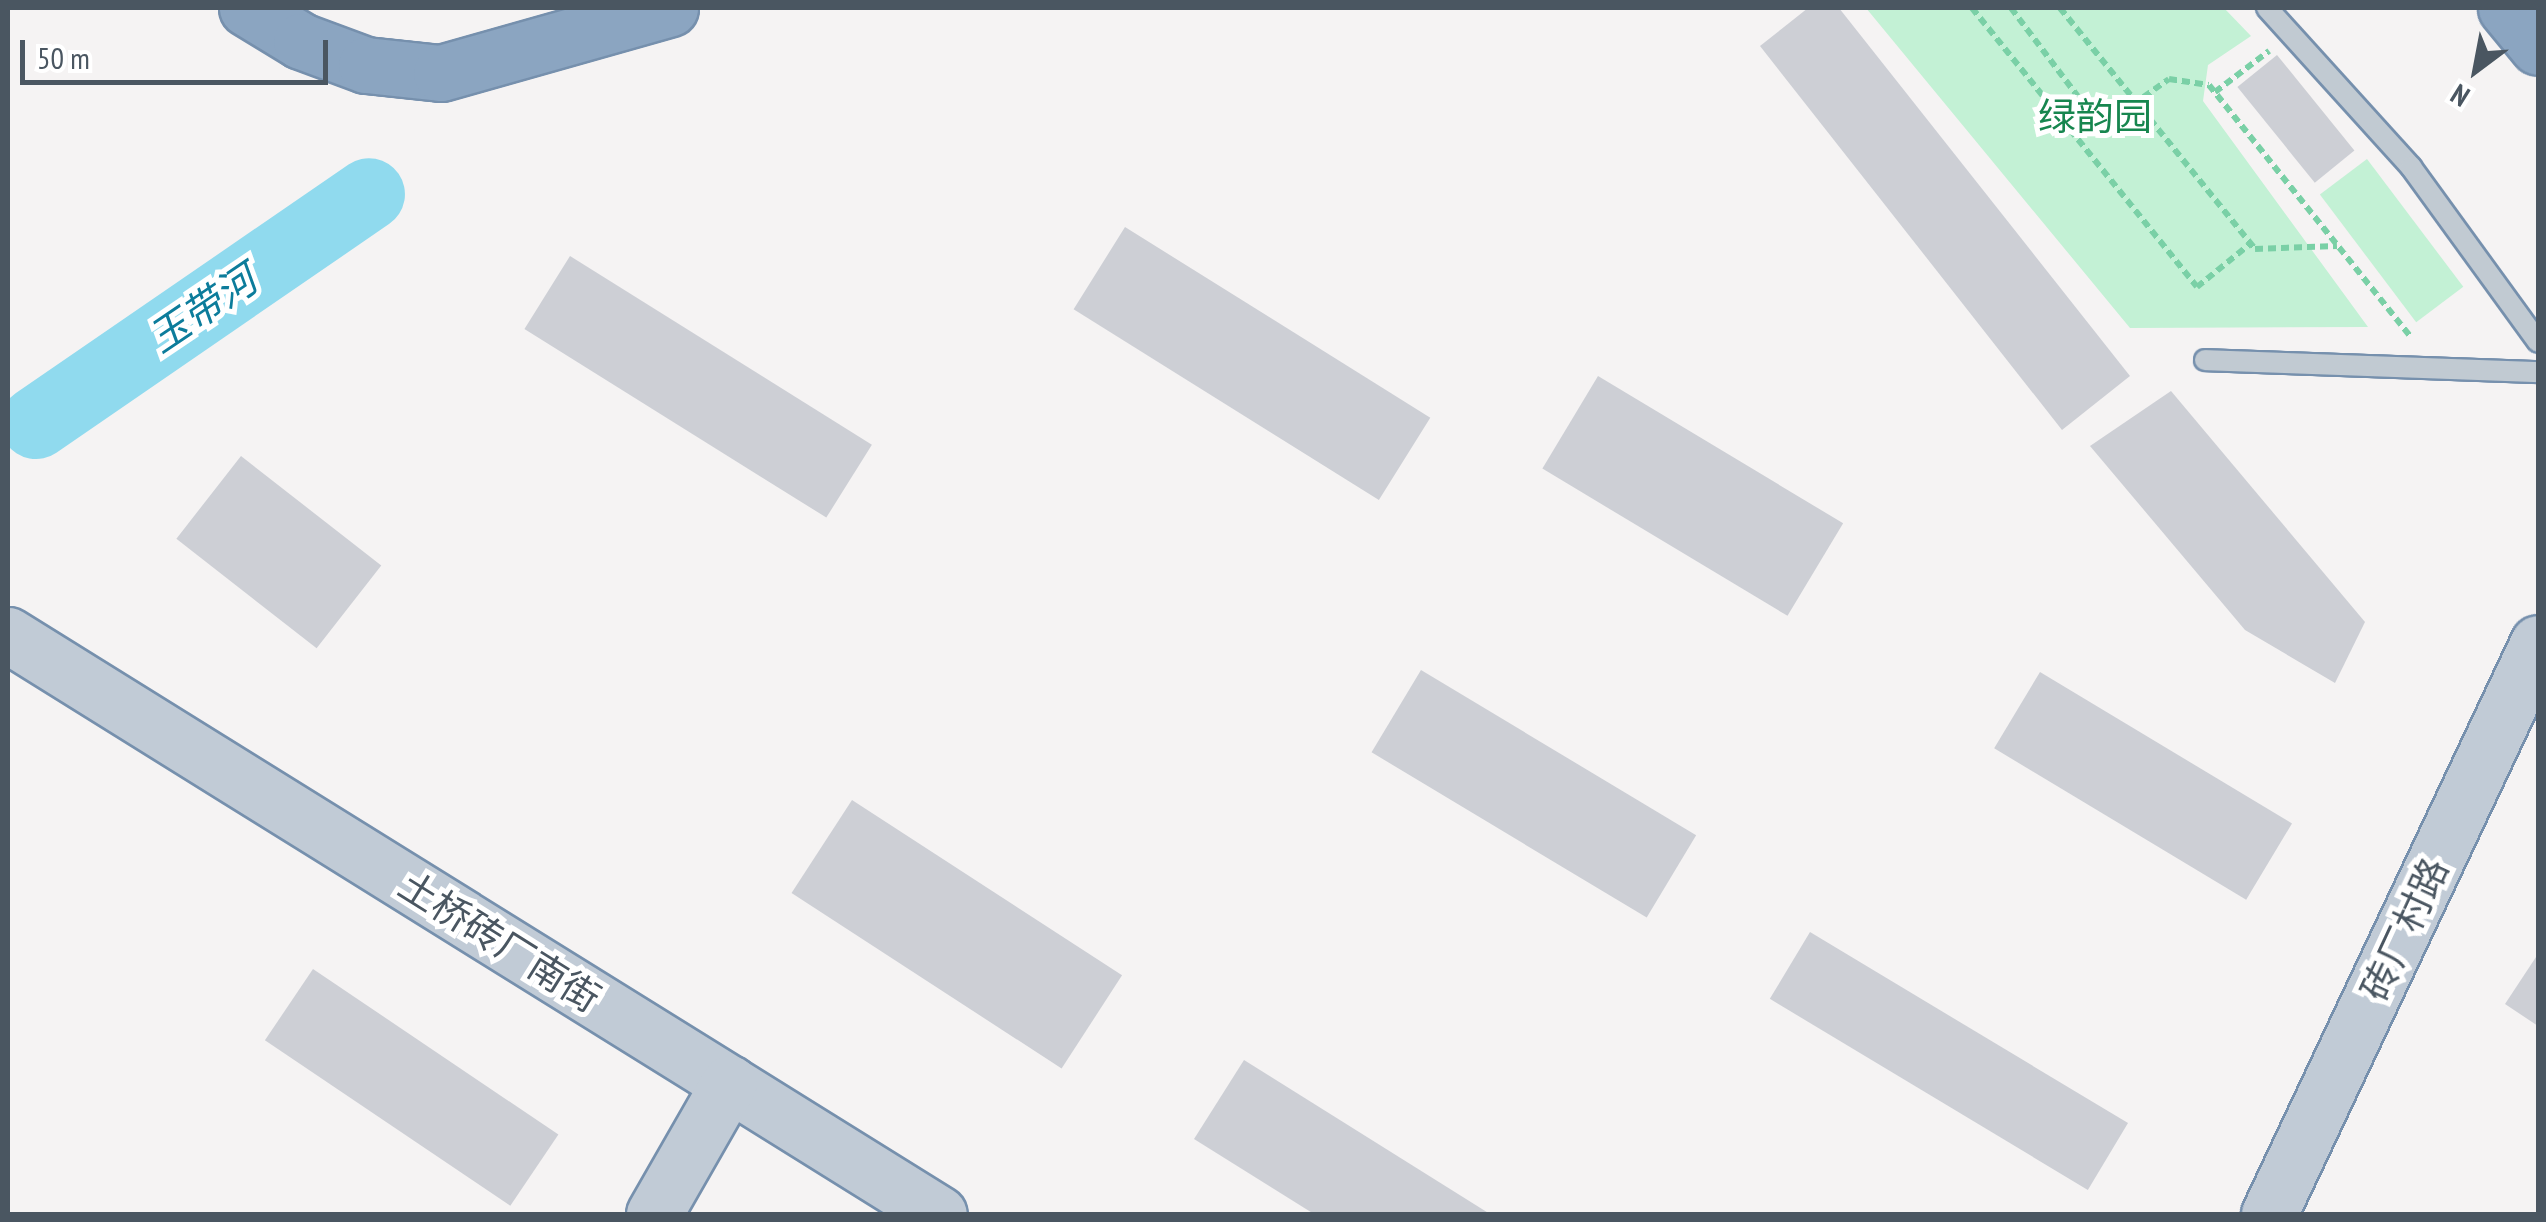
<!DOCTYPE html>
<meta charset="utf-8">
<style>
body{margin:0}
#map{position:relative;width:2546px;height:1222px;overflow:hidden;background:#f5f3f3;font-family:"PT Sans Narrow","Noto Sans SC",sans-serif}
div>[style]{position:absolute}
.green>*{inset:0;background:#c3f1d5;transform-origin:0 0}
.river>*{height:72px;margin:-36px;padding:0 36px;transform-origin:36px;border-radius:36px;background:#90daee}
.building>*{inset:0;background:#cdcfd5;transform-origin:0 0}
.path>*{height:6px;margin-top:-3px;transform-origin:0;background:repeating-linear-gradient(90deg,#7ad0a6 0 8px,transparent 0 13px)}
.roads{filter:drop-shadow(2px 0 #7690ad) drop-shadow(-2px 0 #7690ad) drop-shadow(0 2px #7690ad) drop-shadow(0 -2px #7690ad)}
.lane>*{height:20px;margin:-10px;padding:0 10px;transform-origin:10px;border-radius:10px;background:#c1cad2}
.secondary>*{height:55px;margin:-27.5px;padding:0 27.5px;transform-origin:27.5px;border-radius:27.5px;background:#c1cbd6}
.highway>*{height:55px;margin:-27.5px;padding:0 27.5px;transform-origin:27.5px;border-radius:27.5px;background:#8ba5c1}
span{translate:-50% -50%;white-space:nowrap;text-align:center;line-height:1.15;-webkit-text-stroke:10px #fff;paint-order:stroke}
.park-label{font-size:38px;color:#17864f}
.street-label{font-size:38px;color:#4a5661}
.water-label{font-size:40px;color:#0c7c9b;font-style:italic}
.frame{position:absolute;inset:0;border:10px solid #4a5661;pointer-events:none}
.north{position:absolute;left:2426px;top:20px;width:100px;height:100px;-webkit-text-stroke:8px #fff;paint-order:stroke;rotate:212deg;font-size:28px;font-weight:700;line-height:40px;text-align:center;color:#4a5661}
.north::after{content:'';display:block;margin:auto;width:35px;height:45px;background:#4a5661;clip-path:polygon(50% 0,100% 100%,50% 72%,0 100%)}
.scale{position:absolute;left:20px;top:40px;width:308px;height:45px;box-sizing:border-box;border:5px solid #4a5661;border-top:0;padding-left:12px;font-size:30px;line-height:35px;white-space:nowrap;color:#4a5661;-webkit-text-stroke:8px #fff;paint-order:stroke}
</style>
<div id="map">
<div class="green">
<i style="clip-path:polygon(1866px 8px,2224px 8px,2251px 36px,2208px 65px,2203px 101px,2368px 327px,2130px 328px)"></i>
<i style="left:2367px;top:159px;width:160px;height:59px;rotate:53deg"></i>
</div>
<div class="river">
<i style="left:36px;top:423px;width:404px;rotate:-34.5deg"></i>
</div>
<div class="building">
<i style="clip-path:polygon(1808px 8px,1839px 8px,2130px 376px,2062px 430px,1760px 46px)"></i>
<i style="left:2277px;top:55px;width:123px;height:51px;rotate:51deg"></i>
<i style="left:1125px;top:227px;width:360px;height:97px;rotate:32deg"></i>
<i style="left:570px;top:256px;width:356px;height:86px;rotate:32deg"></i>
<i style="left:1598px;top:376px;width:286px;height:108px;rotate:31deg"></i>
<i style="clip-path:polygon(2171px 391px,2365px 622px,2335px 683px,2245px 630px,2090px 446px)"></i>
<i style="left:241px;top:456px;width:178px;height:105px;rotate:38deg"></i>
<i style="left:1421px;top:670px;width:321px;height:96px;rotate:31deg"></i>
<i style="left:2040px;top:672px;width:294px;height:89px;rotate:31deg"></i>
<i style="left:852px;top:800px;width:322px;height:111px;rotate:33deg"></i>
<i style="left:1810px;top:932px;width:371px;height:78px;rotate:31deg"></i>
<i style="clip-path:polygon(2538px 954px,2538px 1026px,2505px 1004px)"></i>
<i style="left:313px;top:969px;width:296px;height:86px;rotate:34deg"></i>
<i style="clip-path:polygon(1244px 1060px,1490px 1214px,1314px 1214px,1194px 1139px)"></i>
</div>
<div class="path">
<i style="left:1972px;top:8px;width:358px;rotate:51.1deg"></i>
<i style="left:2197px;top:287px;width:68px;rotate:-39.1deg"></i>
<i style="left:2011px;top:8px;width:149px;rotate:52.9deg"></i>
<i style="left:2101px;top:127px;width:83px;rotate:-35.2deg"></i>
<i style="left:2169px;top:79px;width:40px;rotate:8.5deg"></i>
<i style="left:2209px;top:85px;width:322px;rotate:51.3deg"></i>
<i style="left:2060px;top:8px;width:310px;rotate:51deg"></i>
<i style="left:2255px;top:249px;width:82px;rotate:-2.1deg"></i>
<i style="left:2215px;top:92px;width:68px;rotate:-37.2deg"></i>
</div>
<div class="roads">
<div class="lane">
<i style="left:2267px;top:8px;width:215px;rotate:47.8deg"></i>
<i style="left:2411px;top:167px;width:216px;rotate:54deg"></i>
<i style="left:2205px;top:360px;width:333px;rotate:2.1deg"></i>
</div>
<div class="secondary">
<i style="left:8px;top:635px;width:1096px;rotate:31.88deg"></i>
<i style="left:654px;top:1214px;width:151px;rotate:-60.2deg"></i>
<i style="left:2269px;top:1214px;width:631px;rotate:-64.77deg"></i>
</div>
<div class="highway">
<i style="left:247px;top:8px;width:63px;rotate:31.4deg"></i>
<i style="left:301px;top:41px;width:69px;rotate:20.3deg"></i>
<i style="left:366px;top:65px;width:75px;rotate:6.1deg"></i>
<i style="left:441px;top:73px;width:238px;rotate:-15.8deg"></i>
<i style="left:2506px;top:8px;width:50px;rotate:50.6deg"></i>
</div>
</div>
<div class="park-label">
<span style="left:2095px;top:116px">绿韵园</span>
</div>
<div class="street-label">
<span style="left:2404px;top:929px;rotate:-65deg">砖厂村路</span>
<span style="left:500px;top:941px;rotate:32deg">土桥砖厂南街</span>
</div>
<div class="water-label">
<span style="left:202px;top:308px;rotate:-34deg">玉带河</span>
</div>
<div class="frame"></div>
<div class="north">N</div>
<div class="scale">50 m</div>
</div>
